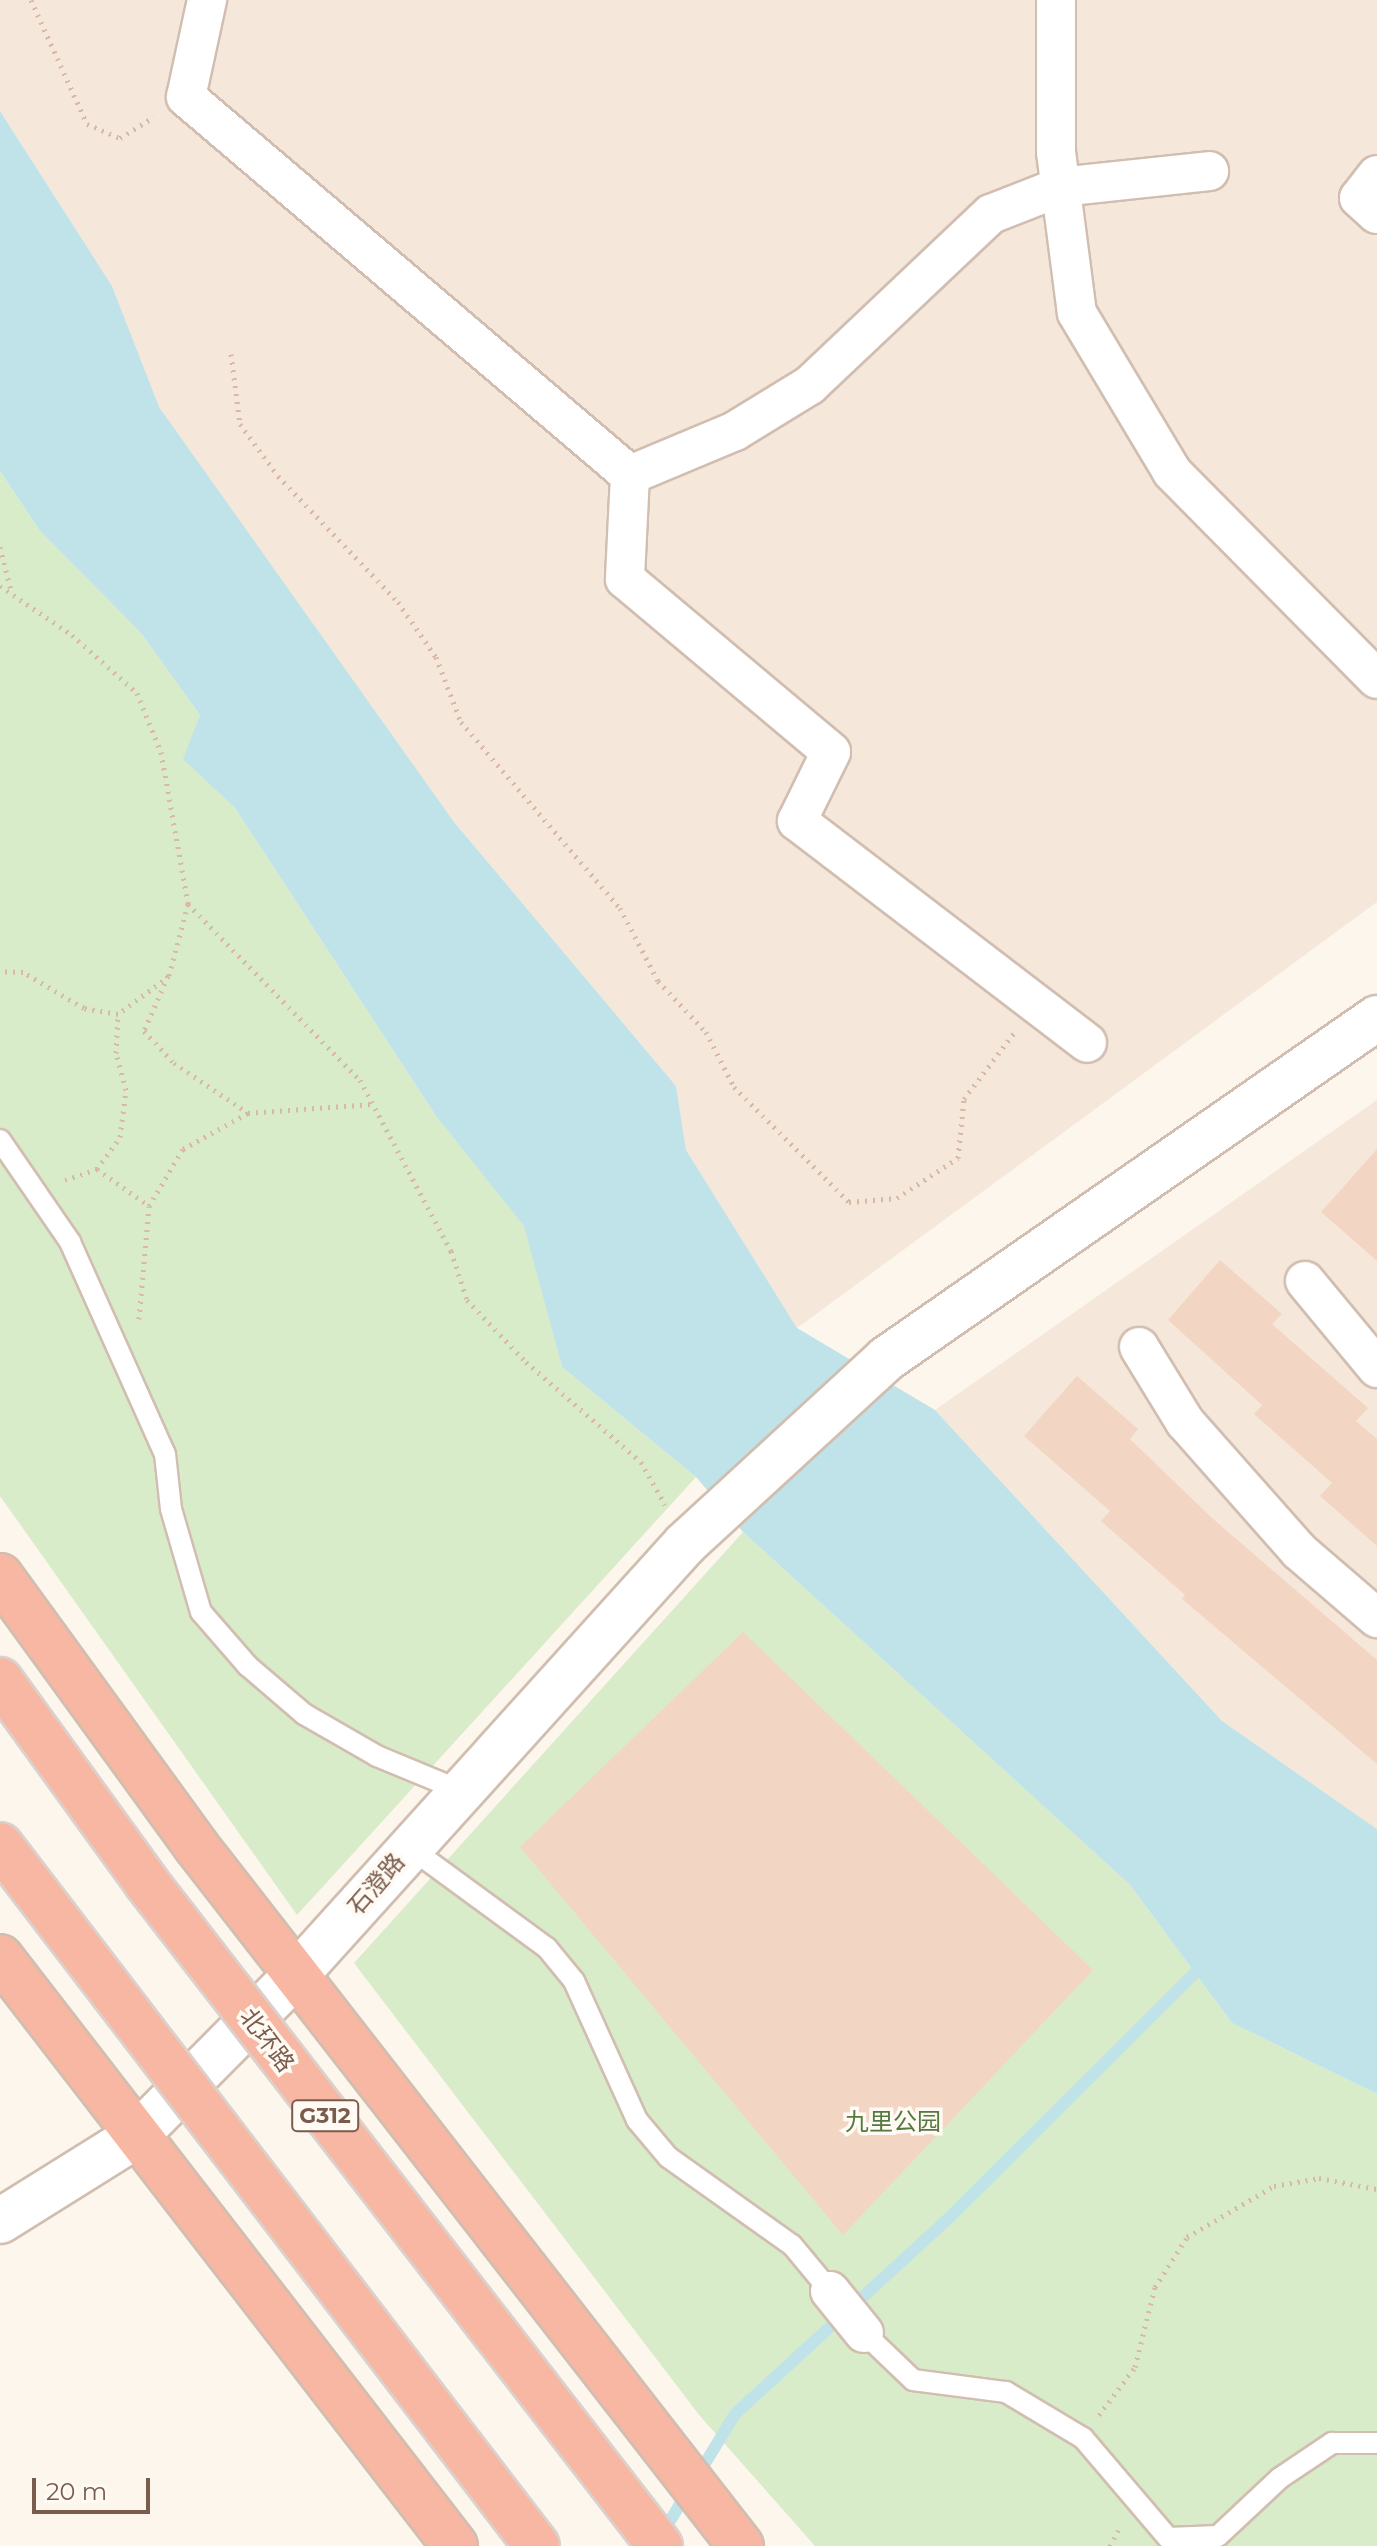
<!DOCTYPE html>
<meta charset="utf-8">
<style>
body{margin:0}
#map{position:relative;width:1377px;height:2546px;overflow:hidden;background:#fdf6ec;font-family:Montserrat,"Noto Sans SC",sans-serif}
div>[style]{position:absolute}
.residential>*{inset:0;background:#f5e8da}
.green>*{inset:0;background:#d8ecc9}
.water>*{inset:0;background:#bfe3e8}
.stream>*{height:12px;margin:-6px;padding:0 6px;transform-origin:6px;border-radius:6px;background:#bfe3e8}
.building>*{inset:0;background:#f3d5c3}
.path>*{height:5px;margin-top:-2.5px;transform-origin:0;background:repeating-linear-gradient(90deg,#d9b8a5 0 2px,transparent 0 8px)}
.roads{filter:drop-shadow(2px 0 #d1beb0) drop-shadow(-2px 0 #d1beb0) drop-shadow(0 2px #d1beb0) drop-shadow(0 -2px #d1beb0)}
.lane>*{height:20px;margin:-10px;padding:0 10px;transform-origin:10px;border-radius:10px;background:#fff}
.street>*{height:38px;margin:-19px;padding:0 19px;transform-origin:19px;border-radius:19px;background:#fff}
.secondary>*{height:44px;margin:-22px;padding:0 22px;transform-origin:22px;border-radius:22px;background:#fff}
.highway>*{height:44px;margin:-22px;padding:0 22px;transform-origin:22px;border-radius:22px;background:#f7b7a3}
.bridges{filter:drop-shadow(2px 0 #dad1cd) drop-shadow(-2px 0 #dad1cd) drop-shadow(0 2px #dad1cd) drop-shadow(0 -2px #dad1cd)}
.highway-bridge>*{height:44px;margin:-22px;padding:0 22px;transform-origin:22px;border-radius:22px;background:#f7b7a3}
span{translate:-50% -50%;white-space:nowrap;text-align:center;line-height:1.15;-webkit-text-stroke:7px #fffaf3;paint-order:stroke}
.shield-label span{padding:2px 6px;background:#fffaf3;border:2px solid;border-radius:6px;-webkit-text-stroke-width:0}
.shield-label{font-size:22px;color:#7a5c4d;font-weight:700}
.street-label{font-size:24px;color:#7a5c4d}
.park-label{font-size:24px;color:#537a41}
.scale{position:absolute;left:32px;top:2478px;width:118px;height:36px;box-sizing:border-box;border:4px solid #7a5c4d;border-top:0;padding-left:10px;font-size:24px;line-height:28px;white-space:nowrap;color:#7a5c4d;-webkit-text-stroke:6px #fffaf3;paint-order:stroke}
</style>
<div id="map">
<div class="residential">
<i style="clip-path:polygon(0 0,1377px 0,1377px 902px,797px 1328px,686px 1150px,676px 1086px,454px 822px,158px 407px,112px 286px,0 111px)"></i>
<i style="clip-path:polygon(1377px 1100px,1377px 1829px,1222px 1721px,935px 1410px)"></i>
</div>
<div class="green">
<i style="clip-path:polygon(0 471px,40px 531px,141px 633px,200px 715px,184px 759px,235px 808px,436px 1116px,525px 1226px,562px 1367px,696px 1477px,297px 1915px,0 1496px)"></i>
<i style="clip-path:polygon(743px 1532px,1130px 1885px,1232px 2023px,1377px 2094px,1377px 2546px,815px 2546px,700px 2416px,354px 1963px)"></i>
</div>
<div class="water">
<i style="clip-path:polygon(0 111px,112px 286px,159px 407px,454px 822px,676px 1086px,686px 1150px,797px 1328px,935px 1410px,1222px 1721px,1377px 1829px,1377px 2094px,1232px 2023px,1130px 1885px,743px 1532px,696px 1477px,562px 1367px,524px 1226px,436px 1116px,235px 808px,183px 759px,200px 715px,141px 633px,40px 531px,0 471px)"></i>
</div>
<div class="stream">
<i style="left:698px;top:2475px;width:71px;rotate:-58.8deg"></i>
<i style="left:735px;top:2414px;width:287px;rotate:-42.5deg"></i>
<i style="left:947px;top:2220px;width:367px;rotate:-44.9deg"></i>
<i style="left:661px;top:2536px;width:52px;rotate:-59deg"></i>
</div>
<div class="building">
<i style="clip-path:polygon(1377px 1149px,1377px 1261px,1321px 1212px)"></i>
<i style="clip-path:polygon(1220px 1260px,1282px 1314px,1272px 1324px,1368px 1408px,1356px 1421px,1377px 1439px,1377px 1546px,1320px 1496px,1332px 1483px,1254px 1414px,1262px 1405px,1168px 1320px)"></i>
<i style="clip-path:polygon(1077px 1376px,1138px 1429px,1130px 1439px,1212px 1518px,1377px 1660px,1377px 1764px,1182px 1599px,1185px 1595px,1101px 1521px,1110px 1511px,1024px 1436px)"></i>
<i style="clip-path:polygon(743px 1632px,1093px 1970px,843px 2235px,520px 1847px)"></i>
</div>
<div class="path">
<i style="left:31px;top:0;width:136px;rotate:65.7deg"></i>
<i style="left:87px;top:124px;width:36px;rotate:23deg"></i>
<i style="left:120px;top:138px;width:40px;rotate:-32deg"></i>
<i style="left:231px;top:354px;width:71px;rotate:82.7deg"></i>
<i style="left:240px;top:424px;width:64px;rotate:53.8deg"></i>
<i style="left:278px;top:476px;width:174px;rotate:46.4deg"></i>
<i style="left:398px;top:602px;width:67px;rotate:55.4deg"></i>
<i style="left:436px;top:657px;width:70px;rotate:69deg"></i>
<i style="left:461px;top:722px;width:245px;rotate:49.5deg"></i>
<i style="left:620px;top:908px;width:82px;rotate:62.5deg"></i>
<i style="left:658px;top:981px;width:70px;rotate:46.7deg"></i>
<i style="left:706px;top:1032px;width:62px;rotate:63deg"></i>
<i style="left:734px;top:1087px;width:163px;rotate:45deg"></i>
<i style="left:849px;top:1202px;width:48px;rotate:-4.8deg"></i>
<i style="left:897px;top:1198px;width:73px;rotate:-33.3deg"></i>
<i style="left:958px;top:1158px;width:59px;rotate:-84.2deg"></i>
<i style="left:964px;top:1099px;width:83px;rotate:-52.9deg"></i>
<i style="left:0;top:547px;width:44px;rotate:75.7deg"></i>
<i style="left:0;top:586px;width:87px;rotate:34.2deg"></i>
<i style="left:72px;top:635px;width:87px;rotate:41.7deg"></i>
<i style="left:137px;top:693px;width:64px;rotate:67.9deg"></i>
<i style="left:161px;top:752px;width:154px;rotate:79.9deg"></i>
<i style="left:188px;top:904px;width:74px;rotate:104.8deg"></i>
<i style="left:169px;top:976px;width:64px;rotate:143.3deg"></i>
<i style="left:118px;top:1014px;width:35px;rotate:-170deg"></i>
<i style="left:84px;top:1008px;width:71px;rotate:-149.5deg"></i>
<i style="left:23px;top:972px;width:23px;rotate:-178deg"></i>
<i style="left:188px;top:904px;width:246px;rotate:45.7deg"></i>
<i style="left:360px;top:1080px;width:194px;rotate:62deg"></i>
<i style="left:451px;top:1251px;width:52px;rotate:71.9deg"></i>
<i style="left:467px;top:1300px;width:86px;rotate:46.4deg"></i>
<i style="left:526px;top:1362px;width:152px;rotate:41deg"></i>
<i style="left:641px;top:1462px;width:49px;rotate:60.8deg"></i>
<i style="left:168px;top:976px;width:60px;rotate:113.6deg"></i>
<i style="left:144px;top:1031px;width:44px;rotate:46.8deg"></i>
<i style="left:174px;top:1063px;width:89px;rotate:34deg"></i>
<i style="left:248px;top:1113px;width:124px;rotate:-4.2deg"></i>
<i style="left:97px;top:1169px;width:64px;rotate:35.4deg"></i>
<i style="left:65px;top:1180px;width:34px;rotate:-19deg"></i>
<i style="left:97px;top:1169px;width:39px;rotate:-54deg"></i>
<i style="left:120px;top:1137px;width:47px;rotate:-82.7deg"></i>
<i style="left:126px;top:1090px;width:38px;rotate:-105deg"></i>
<i style="left:116px;top:1053px;width:39px;rotate:-87deg"></i>
<i style="left:139px;top:1319px;width:113px;rotate:-84.9deg"></i>
<i style="left:149px;top:1206px;width:66px;rotate:-59.2deg"></i>
<i style="left:183px;top:1149px;width:74px;rotate:-29deg"></i>
<i style="left:1099px;top:2415px;width:60px;rotate:-53.1deg"></i>
<i style="left:1135px;top:2367px;width:82px;rotate:-76deg"></i>
<i style="left:1155px;top:2287px;width:59px;rotate:-57.4deg"></i>
<i style="left:1187px;top:2237px;width:101px;rotate:-30.4deg"></i>
<i style="left:1274px;top:2186px;width:46px;rotate:-10.1deg"></i>
<i style="left:1319px;top:2178px;width:59px;rotate:10.7deg"></i>
<i style="left:1110px;top:2546px;width:24px;rotate:-62deg"></i>
</div>
<div class="roads">
<div class="lane">
<i style="left:0;top:1140px;width:124px;rotate:55.5deg"></i>
<i style="left:70px;top:1242px;width:232px;rotate:65.9deg"></i>
<i style="left:165px;top:1454px;width:55px;rotate:83.8deg"></i>
<i style="left:171px;top:1509px;width:107px;rotate:73.8deg"></i>
<i style="left:201px;top:1612px;width:72px;rotate:49deg"></i>
<i style="left:248px;top:1666px;width:74px;rotate:40.6deg"></i>
<i style="left:304px;top:1714px;width:84px;rotate:29.9deg"></i>
<i style="left:377px;top:1756px;width:89px;rotate:22.5deg"></i>
<i style="left:409px;top:1847px;width:171px;rotate:36.2deg"></i>
<i style="left:547px;top:1948px;width:43px;rotate:50.7deg"></i>
<i style="left:574px;top:1981px;width:153px;rotate:65.6deg"></i>
<i style="left:637px;top:2120px;width:48px;rotate:50deg"></i>
<i style="left:668px;top:2157px;width:152px;rotate:35.4deg"></i>
<i style="left:792px;top:2245px;width:60px;rotate:50.4deg"></i>
<i style="left:864px;top:2333px;width:68px;rotate:43.8deg"></i>
<i style="left:913px;top:2380px;width:94px;rotate:7.4deg"></i>
<i style="left:1006px;top:2392px;width:90px;rotate:30.9deg"></i>
<i style="left:1083px;top:2438px;width:131px;rotate:49.6deg"></i>
<i style="left:1168px;top:2538px;width:50px;rotate:-2.3deg"></i>
<i style="left:1218px;top:2536px;width:85px;rotate:-43.1deg"></i>
<i style="left:1280px;top:2478px;width:63px;rotate:-33.9deg"></i>
<i style="left:1332px;top:2443px;width:45px"></i>
</div>
<div class="street">
<i style="left:207px;top:0;width:99px;rotate:102.2deg"></i>
<i style="left:186px;top:97px;width:583px;rotate:40.41deg"></i>
<i style="left:630px;top:475px;width:114px;rotate:-22.7deg"></i>
<i style="left:735px;top:431px;width:88px;rotate:-31.5deg"></i>
<i style="left:810px;top:385px;width:249px;rotate:-43.4deg"></i>
<i style="left:991px;top:214px;width:74px;rotate:-21.4deg"></i>
<i style="left:1060px;top:187px;width:150px;rotate:-6.1deg"></i>
<i style="left:1056px;top:0;width:152px;rotate:90deg"></i>
<i style="left:1056px;top:152px;width:162px;rotate:82.6deg"></i>
<i style="left:1077px;top:313px;width:185px;rotate:59.1deg"></i>
<i style="left:1172px;top:472px;width:291px;rotate:45.3deg"></i>
<i style="left:1377px;top:175px;width:29px;rotate:128deg"></i>
<i style="left:1359px;top:198px;width:24px;rotate:42deg"></i>
<i style="left:630px;top:475px;width:104px;rotate:92.8deg"></i>
<i style="left:625px;top:579px;width:269px;rotate:40deg"></i>
<i style="left:831px;top:752px;width:77px;rotate:116.2deg"></i>
<i style="left:797px;top:821px;width:365px;rotate:37.4deg"></i>
<i style="left:1305px;top:1281px;width:113px;rotate:50.4deg"></i>
<i style="left:1139px;top:1347px;width:88px;rotate:58.5deg"></i>
<i style="left:1185px;top:1422px;width:172px;rotate:48.5deg"></i>
<i style="left:1299px;top:1551px;width:103px;rotate:40.7deg"></i>
<i style="left:830px;top:2291px;width:54px;rotate:51deg"></i>
</div>
<div class="secondary">
<i style="left:0;top:2221px;width:160px;rotate:-32deg"></i>
<i style="left:136px;top:2136px;width:226px;rotate:-45.2deg"></i>
<i style="left:295px;top:1976px;width:582px;rotate:-47.92deg"></i>
<i style="left:685px;top:1544px;width:273px;rotate:-42.6deg"></i>
<i style="left:886px;top:1359px;width:598px;rotate:-34.78deg"></i>
</div>
<div class="highway">
<i style="left:0;top:1576px;width:334px;rotate:54deg"></i>
<i style="left:196px;top:1846px;width:887px;rotate:52.1deg"></i>
<i style="left:0;top:1957px;width:744px;rotate:52.31deg"></i>
</div>
</div>
<div class="bridges">
<div class="highway-bridge">
<i style="left:0;top:1680px;width:249px;rotate:54.1deg"></i>
<i style="left:146px;top:1882px;width:840px;rotate:52.26deg"></i>
<i style="left:0;top:1845px;width:883px;rotate:52.55deg"></i>
</div>
</div>
<div class="shield-label">
<span style="left:325px;top:2116px">G312</span>
</div>
<div class="street-label">
<span style="left:376px;top:1884px;rotate:-49deg">石澄路</span>
<span style="left:267px;top:2040px;rotate:53deg">北环路</span>
</div>
<div class="park-label">
<span style="left:893px;top:2122px">九里公园</span>
</div>
<div class="scale">20 m</div>
</div>
